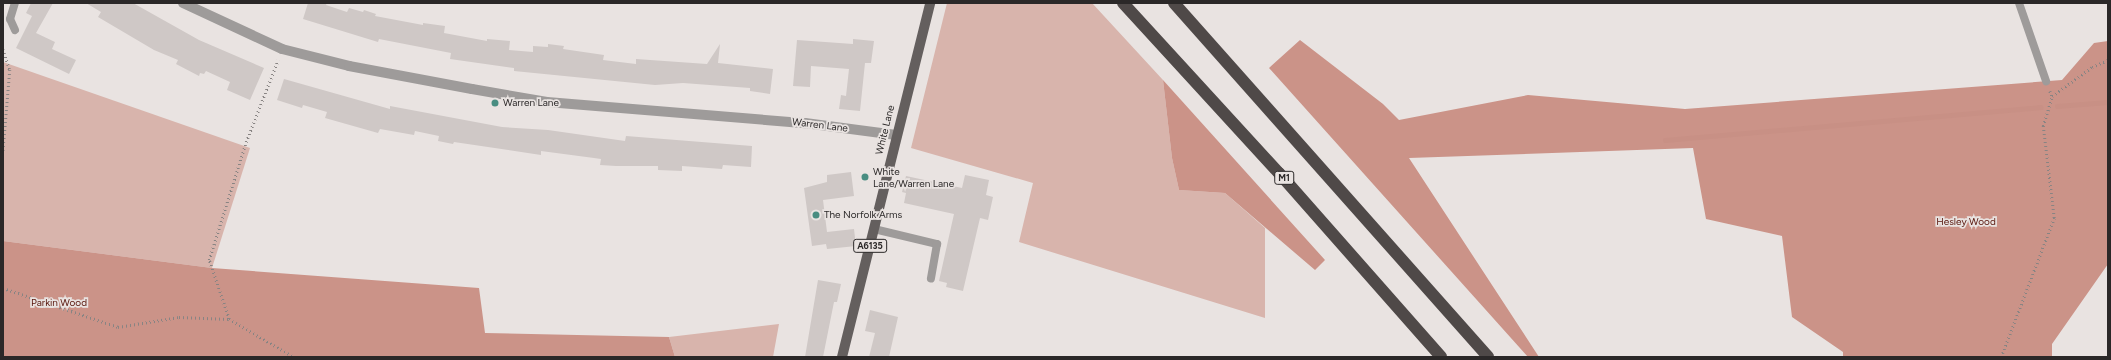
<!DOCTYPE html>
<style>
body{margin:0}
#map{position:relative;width:2111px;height:360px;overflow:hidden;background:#e9e3e1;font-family:Figtree,sans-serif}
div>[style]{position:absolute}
.green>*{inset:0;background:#d8b4ac}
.forest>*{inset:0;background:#cb9388}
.stream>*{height:4.5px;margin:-2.25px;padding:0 2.25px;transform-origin:2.25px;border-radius:2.25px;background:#c89085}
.building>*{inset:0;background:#cfc8c6}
.path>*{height:2.5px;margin-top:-1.25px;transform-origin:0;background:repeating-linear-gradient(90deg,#888483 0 1px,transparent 0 4px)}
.service>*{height:8px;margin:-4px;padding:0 4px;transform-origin:4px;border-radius:4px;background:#9e9b9a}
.minor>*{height:10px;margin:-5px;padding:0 5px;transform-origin:5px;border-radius:5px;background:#9e9b9a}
.primary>*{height:10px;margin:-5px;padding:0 5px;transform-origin:5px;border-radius:5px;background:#645f5e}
.motorway>*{height:12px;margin:-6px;padding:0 6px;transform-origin:6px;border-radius:6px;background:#4f4948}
.dots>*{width:11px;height:11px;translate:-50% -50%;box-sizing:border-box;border:2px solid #e9e3e1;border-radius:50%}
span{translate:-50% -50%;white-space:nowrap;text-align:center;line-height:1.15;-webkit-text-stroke:3.5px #e9e3e1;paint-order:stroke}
.shield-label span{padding:1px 3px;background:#e9e3e1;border:1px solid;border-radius:3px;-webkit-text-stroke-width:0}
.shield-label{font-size:9px;color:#2b2828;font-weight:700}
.poi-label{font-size:10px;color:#2b2828}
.left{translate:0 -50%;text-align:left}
.street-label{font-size:10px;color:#2b2828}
.park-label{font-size:10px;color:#58150b}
.frame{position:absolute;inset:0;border:4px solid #2b2828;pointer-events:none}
</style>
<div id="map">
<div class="green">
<i style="clip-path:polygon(947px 3px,1092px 3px,1163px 80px,1172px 158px,1179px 190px,1225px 193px,1265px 228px,1265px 318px,1019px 242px,1033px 183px,911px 148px)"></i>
<i style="clip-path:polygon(3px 62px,250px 148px,212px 268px,3px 241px)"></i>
<i style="clip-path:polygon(779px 324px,773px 357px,675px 357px,669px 337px)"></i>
</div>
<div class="forest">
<i style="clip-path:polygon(1300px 40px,1383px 104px,1399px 120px,1528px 95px,1685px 109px,2062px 80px,2094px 43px,2108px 41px,2108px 264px,2052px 344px,2052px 357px,1843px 357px,1843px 352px,1792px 317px,1782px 236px,1706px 219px,1693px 148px,1409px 158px,1539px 357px,1528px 357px,1269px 68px)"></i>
<i style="clip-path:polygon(1163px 80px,1325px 260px,1315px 270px,1225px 193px,1179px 190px,1172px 158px)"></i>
<i style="clip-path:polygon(3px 241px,212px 268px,479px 288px,485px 333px,669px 337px,675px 357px,3px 357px)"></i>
</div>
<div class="stream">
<i style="left:2057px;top:106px;width:51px;rotate:-4.5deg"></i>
<i style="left:1665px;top:140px;width:377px;rotate:-5deg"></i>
</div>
<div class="building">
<i style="clip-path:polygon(31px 3px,53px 3px,36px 33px,55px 42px,52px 49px,76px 60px,69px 74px,16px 48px,32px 16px,26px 13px)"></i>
<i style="clip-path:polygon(86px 3px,133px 3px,199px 40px,264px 68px,250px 100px,227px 90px,230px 82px,206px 71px,204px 74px,200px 73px,199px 76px,176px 64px,178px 60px,154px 50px,98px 17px,101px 12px)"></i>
<i style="clip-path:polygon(308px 3px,327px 3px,326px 5px,347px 12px,349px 8px,363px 12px,364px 10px,376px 14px,375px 16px,423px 25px,423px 23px,445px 26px,444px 33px,487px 41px,487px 39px,510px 41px,509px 50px,533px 52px,533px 46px,548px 47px,548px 44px,564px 46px,563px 49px,604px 55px,603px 60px,636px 64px,636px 59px,707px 64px,720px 44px,718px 63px,773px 69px,770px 94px,750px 91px,750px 88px,683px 83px,655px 85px,514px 71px,514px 68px,450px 59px,451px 53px,379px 39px,378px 42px,303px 19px)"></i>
<i style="clip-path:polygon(853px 39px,874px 41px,871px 63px,865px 63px,860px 111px,839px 109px,841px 95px,846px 96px,849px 69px,811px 66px,810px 87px,793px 86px,797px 40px,853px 44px)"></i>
<i style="clip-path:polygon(284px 79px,390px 109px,390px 106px,502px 127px,548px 130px,625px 141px,626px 136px,752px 146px,751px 167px,723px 165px,722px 169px,682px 166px,682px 171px,658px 170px,658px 166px,616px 166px,600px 165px,601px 159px,594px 158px,541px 151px,541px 155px,454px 142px,453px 144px,438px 141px,439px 136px,415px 131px,414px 135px,380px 129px,378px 133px,325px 118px,327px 112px,303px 105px,302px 108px,277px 100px)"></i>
<i style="clip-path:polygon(851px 172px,854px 196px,823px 200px,827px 232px,854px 229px,856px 246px,827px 249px,826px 244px,812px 246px,804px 188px,827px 182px,827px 175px)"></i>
<i style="clip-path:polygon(965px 175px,989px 180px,986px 195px,993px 197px,988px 220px,980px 218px,963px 291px,946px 287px,947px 283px,939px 281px,954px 214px,904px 203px,906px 193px,902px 192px,906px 176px,962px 188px)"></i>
<i style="clip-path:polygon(818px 280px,841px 284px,837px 302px,834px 302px,823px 357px,805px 357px)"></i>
<i style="clip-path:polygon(870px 310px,898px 317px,889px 357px,869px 357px,875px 333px,865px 331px)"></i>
</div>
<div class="path">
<i style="left:3px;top:49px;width:22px;rotate:72deg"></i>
<i style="left:10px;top:70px;width:84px;rotate:94.8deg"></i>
<i style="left:2050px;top:91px;width:5px;rotate:68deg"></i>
<i style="left:2052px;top:96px;width:49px;rotate:-35.9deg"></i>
<i style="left:2092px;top:67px;width:17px;rotate:-24deg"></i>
<i style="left:3px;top:288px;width:121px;rotate:18.7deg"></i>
<i style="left:118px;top:327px;width:62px;rotate:-9.3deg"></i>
<i style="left:179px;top:317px;width:50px;rotate:2.3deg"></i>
<i style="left:229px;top:319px;width:62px;rotate:-108.7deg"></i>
<i style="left:209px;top:260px;width:124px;rotate:-72.6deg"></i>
<i style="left:246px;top:142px;width:88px;rotate:-68.7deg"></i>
<i style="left:229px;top:319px;width:75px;rotate:30.3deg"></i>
<i style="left:2001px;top:357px;width:149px;rotate:-69.1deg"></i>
<i style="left:2054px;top:218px;width:93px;rotate:-96.8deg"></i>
<i style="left:2043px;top:126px;width:31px;rotate:-73deg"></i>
</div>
<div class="service">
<i style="left:2019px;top:3px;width:83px;rotate:70.9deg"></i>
<i style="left:15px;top:30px;width:12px;rotate:-114deg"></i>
<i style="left:10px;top:19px;width:17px;rotate:-73deg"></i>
<i style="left:874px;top:229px;width:65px;rotate:13.4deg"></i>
<i style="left:937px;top:244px;width:35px;rotate:100deg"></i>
</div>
<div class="minor">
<i style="left:183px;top:3px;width:109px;rotate:24.9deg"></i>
<i style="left:282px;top:49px;width:69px;rotate:14.2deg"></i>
<i style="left:349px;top:66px;width:125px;rotate:10.6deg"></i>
<i style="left:472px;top:89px;width:76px;rotate:9.8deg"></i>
<i style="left:547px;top:102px;width:259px;rotate:4.7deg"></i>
<i style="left:805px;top:123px;width:92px;rotate:7.5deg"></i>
</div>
<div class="primary">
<i style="left:842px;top:357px;width:365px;rotate:-76deg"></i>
</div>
<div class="motorway">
<i style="left:1123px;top:3px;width:231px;rotate:47.5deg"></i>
<i style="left:1279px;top:173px;width:245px;rotate:48.6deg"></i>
<i style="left:1174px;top:3px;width:473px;rotate:48.4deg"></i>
</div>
<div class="dots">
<i style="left:495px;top:103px;background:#498d81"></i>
<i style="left:865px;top:177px;background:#498d81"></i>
<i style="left:816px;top:215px;background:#498d81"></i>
</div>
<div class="shield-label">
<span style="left:1284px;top:178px">M1</span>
<span style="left:870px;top:246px">A6135</span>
</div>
<div class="poi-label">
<span class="left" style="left:503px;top:103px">Warren Lane</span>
<span class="left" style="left:873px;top:177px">White<br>Lane/Warren Lane</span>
<span class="left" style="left:824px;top:215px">The Norfolk Arms</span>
</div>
<div class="street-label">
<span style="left:820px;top:125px;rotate:7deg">Warren Lane</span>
<span style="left:885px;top:130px;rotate:-76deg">White Lane</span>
</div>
<div class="park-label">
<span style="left:1966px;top:222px">Hesley Wood</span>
<span style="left:59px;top:303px">Parkin Wood</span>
</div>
<div class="frame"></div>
</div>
